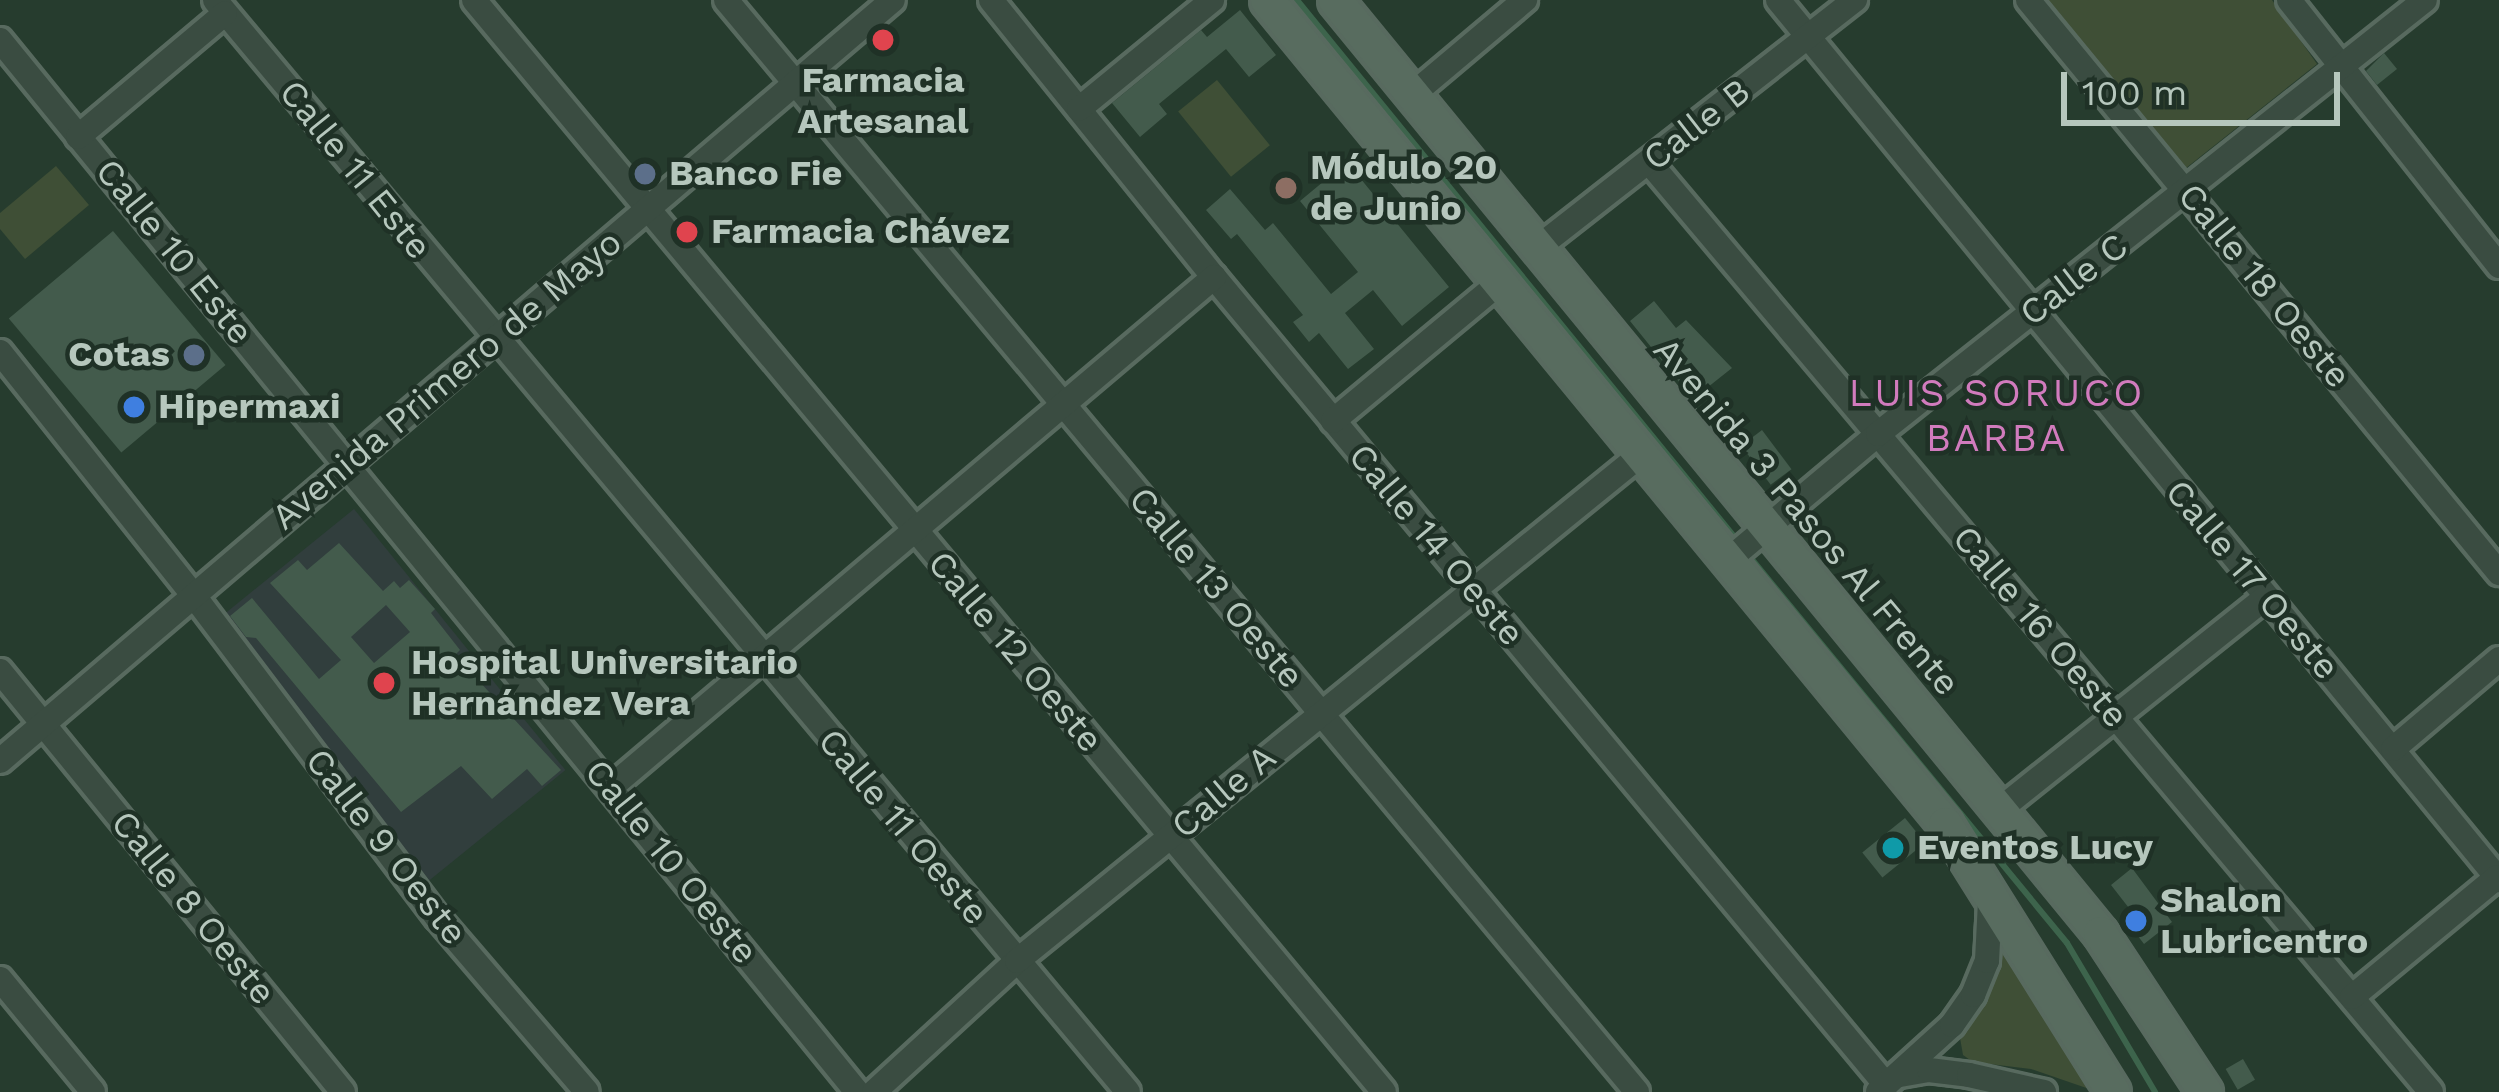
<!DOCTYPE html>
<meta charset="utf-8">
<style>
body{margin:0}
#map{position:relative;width:2499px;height:1092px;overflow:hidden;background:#263c2e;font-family:"Work Sans",sans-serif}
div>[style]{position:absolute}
.medical>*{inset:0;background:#313e3d;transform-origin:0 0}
.green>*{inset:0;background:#3f4f36;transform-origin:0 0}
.stream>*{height:6px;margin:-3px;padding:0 3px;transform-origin:3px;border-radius:3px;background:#3d644c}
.building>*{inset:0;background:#435b4c;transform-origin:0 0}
.roads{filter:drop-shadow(3px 0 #586a5f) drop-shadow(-3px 0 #586a5f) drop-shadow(0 3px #586a5f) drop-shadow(0 -3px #586a5f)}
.minor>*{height:24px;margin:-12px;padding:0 12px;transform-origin:12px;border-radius:12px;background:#3a4c41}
.major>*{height:33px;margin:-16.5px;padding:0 16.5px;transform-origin:16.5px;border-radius:16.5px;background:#586c5f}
.dots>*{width:33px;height:33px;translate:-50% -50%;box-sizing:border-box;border:6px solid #1f3126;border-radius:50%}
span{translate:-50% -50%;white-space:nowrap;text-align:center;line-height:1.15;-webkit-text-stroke:9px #1f3126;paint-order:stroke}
.poi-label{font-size:36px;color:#b6c7bd;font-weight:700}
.left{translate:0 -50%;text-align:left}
.right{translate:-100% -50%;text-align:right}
.street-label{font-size:36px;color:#b6c7bd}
.neighbourhood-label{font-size:39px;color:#d17bbd;letter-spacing:3px}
.scale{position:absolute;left:2061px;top:72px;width:279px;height:54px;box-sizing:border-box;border:6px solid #b6c7bd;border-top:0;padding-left:15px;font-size:36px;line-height:42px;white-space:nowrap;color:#b6c7bd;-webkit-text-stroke:9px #1f3126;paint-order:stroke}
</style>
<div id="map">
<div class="medical">
<i style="left:354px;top:509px;width:336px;height:175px;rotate:51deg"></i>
</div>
<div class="green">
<i style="clip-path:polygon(2037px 0,2272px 0,2317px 64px,2181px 172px)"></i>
<i style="left:1217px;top:80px;width:84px;height:50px;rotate:51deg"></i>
<i style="clip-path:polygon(56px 166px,89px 205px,25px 259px,0 229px,0 213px)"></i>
<i style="clip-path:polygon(1999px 926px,2098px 1092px,2031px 1069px,1973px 1062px,1963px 1055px,1959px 1032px)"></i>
</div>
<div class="stream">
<i style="left:1297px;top:0;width:697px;rotate:50.83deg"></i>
<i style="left:1745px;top:551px;width:507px;rotate:50.6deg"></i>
<i style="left:2067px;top:943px;width:173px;rotate:59.4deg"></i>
</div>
<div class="building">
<i style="clip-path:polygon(1240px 10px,1276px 55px,1249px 77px,1226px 49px,1159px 104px,1167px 114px,1140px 137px,1112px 103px,1201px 30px,1207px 37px)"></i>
<i style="clip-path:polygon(2384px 53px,2397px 69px,2377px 85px,2366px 71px)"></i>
<i style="clip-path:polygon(1347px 162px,1449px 287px,1402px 326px,1373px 290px,1345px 313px,1374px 349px,1348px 369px,1319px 333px,1309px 342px,1293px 322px,1303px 315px,1237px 234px,1231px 239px,1206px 210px,1230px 189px,1265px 230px,1273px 223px,1331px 294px,1358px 272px,1300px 201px)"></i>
<i style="left:113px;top:231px;width:175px;height:136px;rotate:50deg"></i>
<i style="clip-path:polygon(1654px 301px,1676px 328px,1686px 320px,1732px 368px,1693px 399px,1630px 321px)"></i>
<i style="left:1762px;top:430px;width:49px;height:26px;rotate:53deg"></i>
<i style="clip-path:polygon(evenodd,339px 543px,383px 591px,394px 581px,400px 588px,409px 580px,435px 609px,431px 613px,460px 650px,455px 655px,561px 770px,542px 786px,527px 769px,492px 799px,461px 766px,401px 812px,256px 638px,246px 637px,230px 616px,252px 598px,319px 679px,341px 660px,270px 583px,298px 560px,307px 570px,339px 543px,386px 605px,410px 632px,374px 663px,351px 637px,386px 605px)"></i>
<i style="left:1905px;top:818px;width:32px;height:55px;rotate:51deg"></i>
<i style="clip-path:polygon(2132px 868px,2172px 922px,2144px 944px,2124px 918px,2132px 912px,2111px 885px)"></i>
<i style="left:2243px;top:1059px;width:24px;height:20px;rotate:60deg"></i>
</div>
<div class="roads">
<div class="minor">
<i style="left:215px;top:0;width:1423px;rotate:50.1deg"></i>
<i style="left:474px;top:0;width:1421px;rotate:50.19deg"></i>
<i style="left:726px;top:0;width:1422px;rotate:50.16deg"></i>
<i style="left:991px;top:0;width:356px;rotate:51.2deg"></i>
<i style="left:1214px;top:277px;width:1051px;rotate:50.25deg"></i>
<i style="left:1778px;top:0;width:1138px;rotate:50.67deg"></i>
<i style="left:2028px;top:0;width:742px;rotate:50.58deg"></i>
<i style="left:2289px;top:0;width:339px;rotate:51.7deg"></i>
<i style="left:0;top:40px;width:1357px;rotate:50.83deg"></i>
<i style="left:1412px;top:95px;width:148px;rotate:-40.1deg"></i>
<i style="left:1079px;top:109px;width:172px;rotate:-39.3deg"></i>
<i style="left:78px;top:137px;width:192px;rotate:-40.1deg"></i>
<i style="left:1649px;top:162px;width:1215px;rotate:49.94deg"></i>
<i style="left:1536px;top:249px;width:405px;rotate:-38deg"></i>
<i style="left:0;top:352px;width:312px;rotate:51.5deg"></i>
<i style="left:194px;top:596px;width:403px;rotate:52.9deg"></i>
<i style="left:437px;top:917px;width:230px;rotate:49.4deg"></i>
<i style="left:1333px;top:421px;width:213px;rotate:-39.7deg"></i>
<i style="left:1726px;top:562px;width:199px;rotate:-40.1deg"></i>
<i style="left:1878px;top:434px;width:698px;rotate:-38.43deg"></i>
<i style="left:0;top:671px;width:543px;rotate:50.83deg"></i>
<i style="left:2393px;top:749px;width:139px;rotate:-40.3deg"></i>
<i style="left:0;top:761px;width:1173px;rotate:-40.44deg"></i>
<i style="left:611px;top:787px;width:790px;rotate:-40.22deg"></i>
<i style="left:1998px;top:811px;width:343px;rotate:-38.6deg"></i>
<i style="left:0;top:979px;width:146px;rotate:50.5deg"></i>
<i style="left:2352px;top:997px;width:188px;rotate:-39.6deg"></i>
<i style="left:1900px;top:1075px;width:29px;rotate:-10deg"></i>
<i style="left:1929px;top:1070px;width:40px;rotate:7.1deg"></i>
<i style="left:1969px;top:1075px;width:77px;rotate:12.8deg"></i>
<i style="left:874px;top:1092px;width:194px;rotate:-42.5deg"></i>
<i style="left:1017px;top:961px;width:800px;rotate:-39.06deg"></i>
<i style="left:1878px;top:1092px;width:100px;rotate:-42.2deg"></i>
<i style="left:1952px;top:1025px;width:37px;rotate:-55deg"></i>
<i style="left:1973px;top:995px;width:37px;rotate:-68deg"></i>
<i style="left:1987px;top:961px;width:59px;rotate:-87.1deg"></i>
</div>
<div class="major">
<i style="left:1267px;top:0;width:1067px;rotate:50.55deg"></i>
<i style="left:1945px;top:824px;width:316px;rotate:57.9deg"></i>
<i style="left:1335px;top:0;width:1207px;rotate:50.65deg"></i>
<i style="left:2100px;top:933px;width:191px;rotate:56.6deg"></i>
</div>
</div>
<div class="dots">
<i style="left:883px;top:40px;background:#e0444e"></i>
<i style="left:645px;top:174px;background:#5c6f8a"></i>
<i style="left:1286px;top:188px;background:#8d6e63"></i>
<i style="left:687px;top:232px;background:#e0444e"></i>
<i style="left:194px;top:355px;background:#5c6f8a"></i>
<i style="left:134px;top:407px;background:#3f7fe0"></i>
<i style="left:384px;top:683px;background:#e0444e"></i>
<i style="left:1893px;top:848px;background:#0f9aa8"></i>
<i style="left:2136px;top:921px;background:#3f7fe0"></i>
</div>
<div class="poi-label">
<span style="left:883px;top:101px">Farmacia<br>Artesanal</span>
<span class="left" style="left:1310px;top:188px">Módulo 20<br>de Junio</span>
<span class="left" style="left:669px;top:174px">Banco Fie</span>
<span class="left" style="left:711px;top:232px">Farmacia Chávez</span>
<span class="right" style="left:170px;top:355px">Cotas</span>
<span class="left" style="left:158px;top:407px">Hipermaxi</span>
<span class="left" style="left:411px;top:683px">Hospital Universitario<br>Hernández Vera</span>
<span class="left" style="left:1917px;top:848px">Eventos Lucy</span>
<span class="left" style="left:2160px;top:921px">Shalon<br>Lubricentro</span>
</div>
<div class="street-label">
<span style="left:1697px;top:125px;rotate:-38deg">Calle B</span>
<span style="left:355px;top:170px;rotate:51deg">Calle 11 Este</span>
<span style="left:174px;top:252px;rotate:51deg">Calle 10 Este</span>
<span style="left:2074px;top:280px;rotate:-38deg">Calle C</span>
<span style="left:2264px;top:286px;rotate:51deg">Calle 18 Oeste</span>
<span style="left:447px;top:380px;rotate:-40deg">Avenida Primero de Mayo</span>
<span style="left:1806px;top:517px;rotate:50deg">Avenida 3 Pasos Al Frente</span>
<span style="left:1436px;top:545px;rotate:50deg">Calle 14 Oeste</span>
<span style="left:2252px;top:580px;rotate:50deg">Calle 17 Oeste</span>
<span style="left:1216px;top:588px;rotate:50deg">Calle 13 Oeste</span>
<span style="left:2040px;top:627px;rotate:50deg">Calle 16 Oeste</span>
<span style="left:1015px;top:652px;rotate:50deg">Calle 12 Oeste</span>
<span style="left:1224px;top:792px;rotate:-40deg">Calle A</span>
<span style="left:903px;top:827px;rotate:50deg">Calle 11 Oeste</span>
<span style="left:386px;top:847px;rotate:52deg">Calle 9 Oeste</span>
<span style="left:671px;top:862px;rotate:51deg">Calle 10 Oeste</span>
<span style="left:193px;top:908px;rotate:51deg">Calle 8 Oeste</span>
</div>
<div class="neighbourhood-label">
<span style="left:1997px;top:416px">LUIS SORUCO<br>BARBA</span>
</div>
<div class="scale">100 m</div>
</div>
